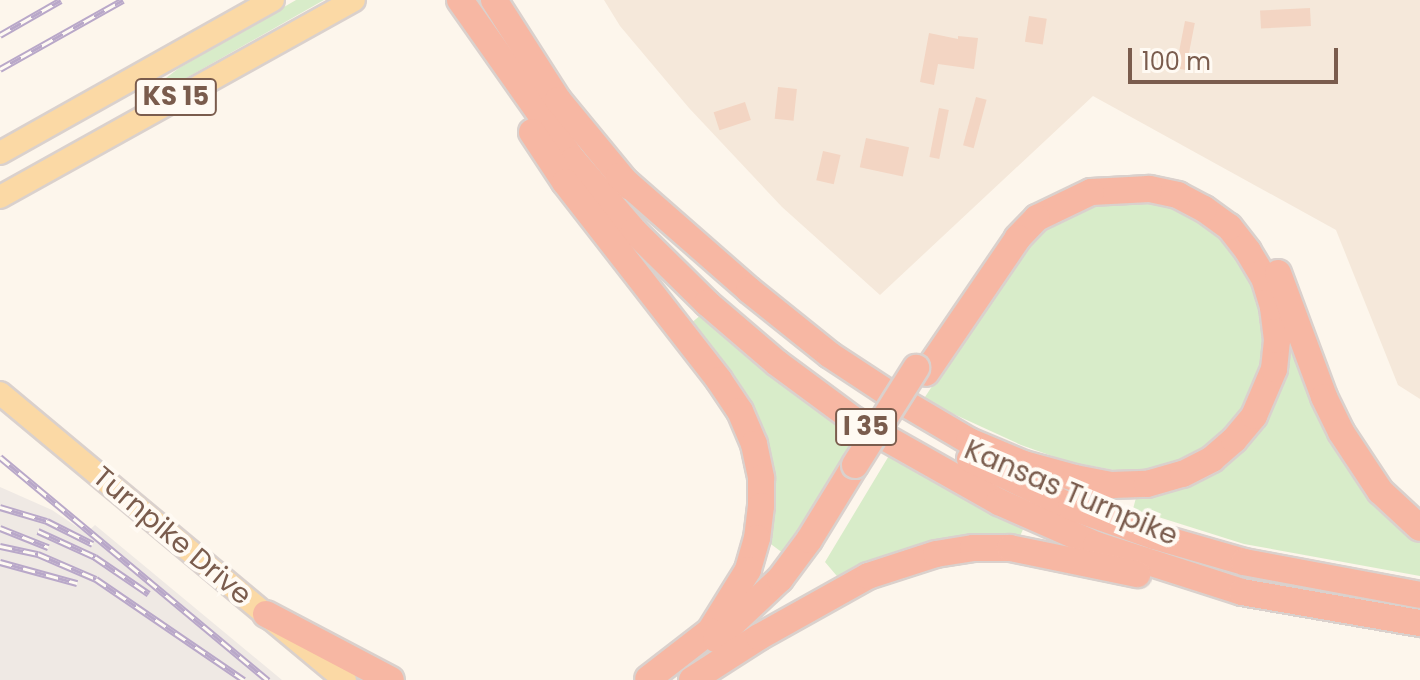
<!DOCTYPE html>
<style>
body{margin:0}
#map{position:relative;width:1420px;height:680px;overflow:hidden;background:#fdf6ec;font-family:Poppins,sans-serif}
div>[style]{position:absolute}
.residential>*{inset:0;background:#f5e8da}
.industrial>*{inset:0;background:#efe9e4}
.green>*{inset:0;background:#d8ecc9}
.building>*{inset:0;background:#f3d5c3;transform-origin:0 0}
.roads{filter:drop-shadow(2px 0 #dad1cd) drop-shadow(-2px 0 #dad1cd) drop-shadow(0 2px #dad1cd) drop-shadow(0 -2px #dad1cd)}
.primary>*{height:22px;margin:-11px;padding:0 11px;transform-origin:11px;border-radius:11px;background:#fbd9a5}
.motorway>*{height:26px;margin:-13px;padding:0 13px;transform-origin:13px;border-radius:13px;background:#f7b7a3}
.rail>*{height:7px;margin-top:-3.5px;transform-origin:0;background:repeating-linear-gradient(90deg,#fffaf3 0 12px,#b9a8c9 0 24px);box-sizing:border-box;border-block:2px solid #b9a8c9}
.bridges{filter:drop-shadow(2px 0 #dad1cd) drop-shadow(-2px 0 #dad1cd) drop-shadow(0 2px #dad1cd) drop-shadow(0 -2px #dad1cd)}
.motorway-bridge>*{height:26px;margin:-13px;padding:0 13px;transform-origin:13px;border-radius:13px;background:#f7b7a3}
span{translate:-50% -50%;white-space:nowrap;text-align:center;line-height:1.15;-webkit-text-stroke:8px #fffaf3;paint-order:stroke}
.shield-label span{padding:2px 6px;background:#fffaf3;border:2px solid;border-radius:6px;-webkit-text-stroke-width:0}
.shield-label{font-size:26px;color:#7a5c4d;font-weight:700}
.street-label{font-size:28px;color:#7a5c4d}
.scale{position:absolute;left:1128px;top:48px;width:210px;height:36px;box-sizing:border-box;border:4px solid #7a5c4d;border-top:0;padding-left:10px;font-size:24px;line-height:28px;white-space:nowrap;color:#7a5c4d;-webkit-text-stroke:6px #fffaf3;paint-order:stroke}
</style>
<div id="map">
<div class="residential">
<i style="clip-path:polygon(604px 0,1420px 0,1420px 399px,1398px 385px,1336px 230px,1093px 96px,880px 295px,782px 207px,689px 108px,620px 26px)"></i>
</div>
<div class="industrial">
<i style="clip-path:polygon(0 487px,52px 510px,86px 533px,95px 525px,282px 680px,0 680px)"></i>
</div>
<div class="green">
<i style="clip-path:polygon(296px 0,324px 0,167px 89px,160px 89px,157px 85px,179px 68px)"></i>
<i style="clip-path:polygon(1136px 197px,1190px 210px,1239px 251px,1269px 323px,1266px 375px,1255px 397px,1213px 446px,1163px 470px,1129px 473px,1066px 461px,1021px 445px,923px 400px,1015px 260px,1040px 231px,1087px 205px)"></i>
<i style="clip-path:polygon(702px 314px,780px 382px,866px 439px,787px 556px,768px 542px,773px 507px,690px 324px)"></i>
<i style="clip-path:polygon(1288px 352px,1299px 352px,1420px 537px,1420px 576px,1244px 544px,1133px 509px,1137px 494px,1184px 484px)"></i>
<i style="clip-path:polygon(890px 454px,977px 505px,1024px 527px,1018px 541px,842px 582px,825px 562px)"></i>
</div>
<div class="building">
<i style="left:1310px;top:8px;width:18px;height:50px;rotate:87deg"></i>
<i style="left:1029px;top:16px;width:18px;height:26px;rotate:9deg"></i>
<i style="left:1185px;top:21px;width:10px;height:48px;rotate:11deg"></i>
<i style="clip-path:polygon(929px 33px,958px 39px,958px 36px,978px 38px,974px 69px,938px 64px,934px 85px,920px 82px)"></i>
<i style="left:778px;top:87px;width:19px;height:32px;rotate:6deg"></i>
<i style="left:976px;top:97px;width:11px;height:50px;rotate:15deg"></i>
<i style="left:745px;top:102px;width:19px;height:33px;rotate:72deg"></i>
<i style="left:939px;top:108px;width:10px;height:50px;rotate:11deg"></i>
<i style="left:866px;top:138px;width:44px;height:30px;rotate:12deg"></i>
<i style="left:823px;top:151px;width:18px;height:30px;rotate:13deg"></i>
</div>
<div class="roads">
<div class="primary">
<i style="left:0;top:153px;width:313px;rotate:-29.3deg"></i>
<i style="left:0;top:197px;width:405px;rotate:-29.1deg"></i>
<i style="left:0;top:393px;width:449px;rotate:39.8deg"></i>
</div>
<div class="motorway">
<i style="left:460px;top:0;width:196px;rotate:54.8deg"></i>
<i style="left:573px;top:160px;width:94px;rotate:49.3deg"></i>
<i style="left:634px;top:231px;width:103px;rotate:44.6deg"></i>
<i style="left:707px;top:303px;width:92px;rotate:40.6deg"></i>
<i style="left:777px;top:363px;width:96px;rotate:36.5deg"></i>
<i style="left:854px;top:420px;width:167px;rotate:29.5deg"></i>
<i style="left:999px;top:502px;width:106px;rotate:23.9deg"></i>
<i style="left:1096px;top:545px;width:153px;rotate:17.8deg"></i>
<i style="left:1242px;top:592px;width:181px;rotate:9.9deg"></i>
<i style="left:494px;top:0;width:119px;rotate:57.4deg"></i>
<i style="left:558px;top:100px;width:112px;rotate:50.5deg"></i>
<i style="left:532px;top:132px;width:60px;rotate:56.6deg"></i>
<i style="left:565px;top:182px;width:251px;rotate:52.1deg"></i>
<i style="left:719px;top:380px;width:37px;rotate:56deg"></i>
<i style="left:740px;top:411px;width:36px;rotate:67deg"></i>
<i style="left:754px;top:444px;width:35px;rotate:78deg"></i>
<i style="left:761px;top:478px;width:28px;rotate:90deg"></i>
<i style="left:761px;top:506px;width:32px;rotate:97deg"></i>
<i style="left:757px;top:538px;width:33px;rotate:106deg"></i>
<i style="left:748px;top:570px;width:72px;rotate:121.9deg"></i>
<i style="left:710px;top:631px;width:78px;rotate:142.3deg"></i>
<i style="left:619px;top:176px;width:173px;rotate:41.2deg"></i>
<i style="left:749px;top:290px;width:104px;rotate:38.7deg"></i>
<i style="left:830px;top:355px;width:73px;rotate:33.3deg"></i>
<i style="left:891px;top:395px;width:91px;rotate:30.5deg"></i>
<i style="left:969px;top:441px;width:60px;rotate:22.7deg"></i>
<i style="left:1024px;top:464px;width:53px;rotate:15.4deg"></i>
<i style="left:1075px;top:478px;width:38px;rotate:11deg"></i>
<i style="left:1112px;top:485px;width:35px;rotate:-2deg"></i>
<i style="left:1147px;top:484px;width:37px;rotate:-16deg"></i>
<i style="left:1183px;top:474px;width:33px;rotate:-27deg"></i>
<i style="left:1212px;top:459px;width:29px;rotate:-41deg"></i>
<i style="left:1234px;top:440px;width:31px;rotate:-50deg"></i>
<i style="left:1254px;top:416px;width:51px;rotate:-66.9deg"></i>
<i style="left:1274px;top:369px;width:29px;rotate:-84deg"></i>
<i style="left:1277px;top:340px;width:33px;rotate:-97deg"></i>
<i style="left:1273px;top:307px;width:30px;rotate:-107deg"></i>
<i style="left:1264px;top:278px;width:31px;rotate:-121deg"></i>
<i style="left:1248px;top:251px;width:31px;rotate:-128deg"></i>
<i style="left:1229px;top:227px;width:31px;rotate:-144deg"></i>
<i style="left:1204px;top:209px;width:30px;rotate:-152deg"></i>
<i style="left:1178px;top:195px;width:30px;rotate:-168deg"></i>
<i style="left:1149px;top:189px;width:58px;rotate:177deg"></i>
<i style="left:1091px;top:192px;width:60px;rotate:154.3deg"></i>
<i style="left:1037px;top:218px;width:28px;rotate:134deg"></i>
<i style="left:1018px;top:238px;width:163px;rotate:124.3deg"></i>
<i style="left:1278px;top:273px;width:132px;rotate:69.6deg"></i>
<i style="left:1324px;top:397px;width:39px;rotate:64deg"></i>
<i style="left:1341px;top:432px;width:71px;rotate:56.5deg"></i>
<i style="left:1380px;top:491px;width:54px;rotate:42.8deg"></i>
<i style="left:970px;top:459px;width:112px;rotate:25.4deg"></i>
<i style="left:1071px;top:507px;width:88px;rotate:19.3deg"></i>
<i style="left:1154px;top:536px;width:94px;rotate:16.1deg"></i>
<i style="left:1244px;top:562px;width:179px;rotate:10.6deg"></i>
<i style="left:266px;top:614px;width:141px;rotate:27.8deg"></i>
<i style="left:716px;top:639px;width:88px;rotate:-43.2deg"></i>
<i style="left:780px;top:579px;width:49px;rotate:-53.4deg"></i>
<i style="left:809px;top:540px;width:88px;rotate:-58.5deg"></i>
<i style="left:692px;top:680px;width:80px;rotate:-32.7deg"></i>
<i style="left:759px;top:637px;width:125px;rotate:-29.2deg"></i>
<i style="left:868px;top:576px;width:71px;rotate:-17.9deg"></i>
<i style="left:936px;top:554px;width:37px;rotate:-9deg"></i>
<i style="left:973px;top:548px;width:37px"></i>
<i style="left:1010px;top:548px;width:130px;rotate:11.6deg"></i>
</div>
</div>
<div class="rail">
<i style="left:0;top:35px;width:70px;rotate:-29.8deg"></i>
<i style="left:0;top:69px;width:141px;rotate:-29.3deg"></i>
<i style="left:0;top:457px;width:349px;rotate:39.8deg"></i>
<i style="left:0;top:507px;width:49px;rotate:16.6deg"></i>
<i style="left:47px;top:521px;width:51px;rotate:26.6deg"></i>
<i style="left:0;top:528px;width:52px;rotate:21.6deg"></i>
<i style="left:38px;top:531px;width:63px;rotate:24.5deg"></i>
<i style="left:95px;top:557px;width:65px;rotate:34.4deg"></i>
<i style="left:0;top:546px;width:39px;rotate:12deg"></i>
<i style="left:38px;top:554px;width:63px;rotate:23.3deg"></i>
<i style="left:96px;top:579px;width:179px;rotate:34.3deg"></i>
<i style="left:0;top:562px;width:80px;rotate:15.3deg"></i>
</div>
<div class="bridges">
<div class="motorway-bridge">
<i style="left:855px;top:465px;width:115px;rotate:-57.8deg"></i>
</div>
</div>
<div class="shield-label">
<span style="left:176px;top:97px">KS 15</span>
<span style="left:866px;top:427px">I 35</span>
</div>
<div class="street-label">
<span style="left:1071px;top:493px;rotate:23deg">Kansas Turnpike</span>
<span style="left:172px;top:536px;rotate:40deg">Turnpike Drive</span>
</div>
<div class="scale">100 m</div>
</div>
